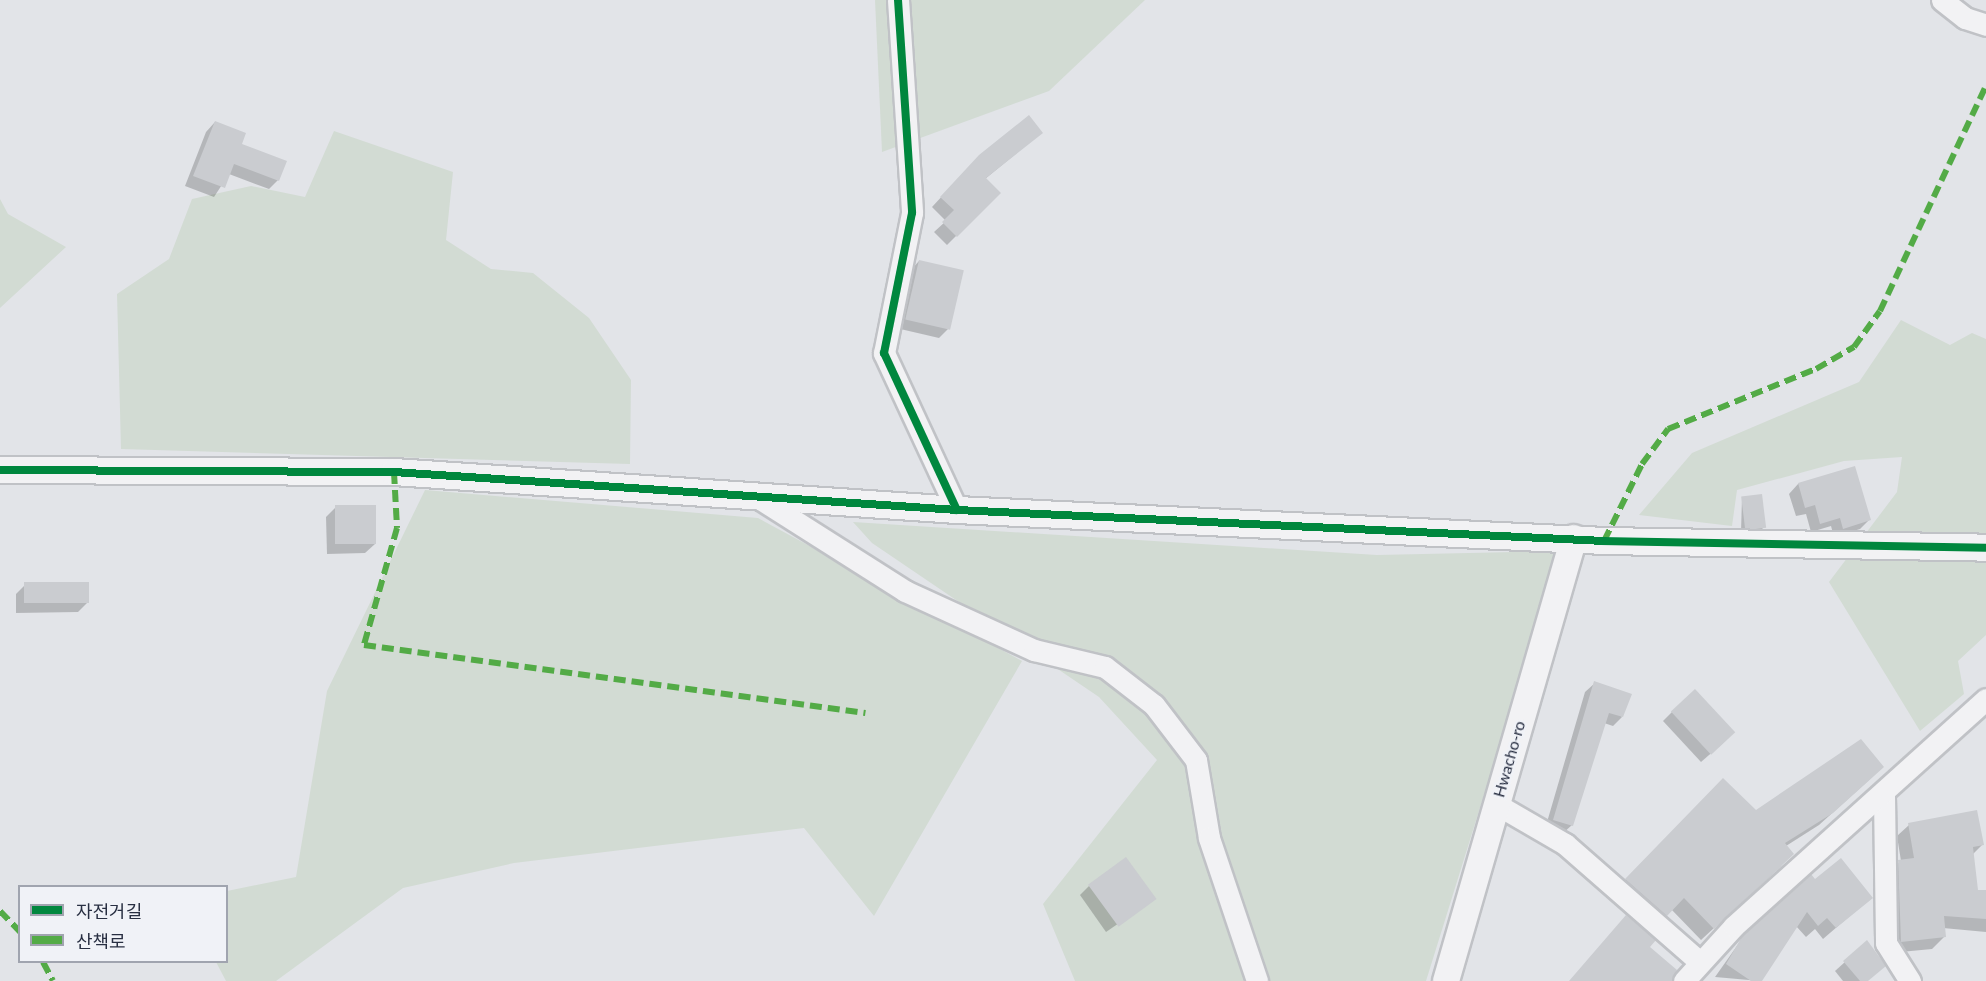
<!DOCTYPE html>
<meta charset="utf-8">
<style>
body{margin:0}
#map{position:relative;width:1986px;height:981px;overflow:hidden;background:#e2e4e8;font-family:Lato,"Noto Sans KR",sans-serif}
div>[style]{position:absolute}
.green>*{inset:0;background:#d2dbd3}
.shadow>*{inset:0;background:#0003}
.building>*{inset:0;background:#caccd0;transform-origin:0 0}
.roads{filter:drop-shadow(2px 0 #c0c2c6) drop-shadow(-2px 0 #c0c2c6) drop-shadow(0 2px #c0c2c6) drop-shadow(0 -2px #c0c2c6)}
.minor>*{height:21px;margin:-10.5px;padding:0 10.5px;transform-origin:10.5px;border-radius:10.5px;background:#f2f2f4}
.tertiary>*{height:26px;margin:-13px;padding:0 13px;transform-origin:13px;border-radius:13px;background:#f2f2f4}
.quiet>*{height:6px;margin-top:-3px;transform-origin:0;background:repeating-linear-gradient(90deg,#53ab46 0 12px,transparent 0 18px)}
.cycleway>*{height:8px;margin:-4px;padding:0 4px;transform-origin:4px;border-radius:4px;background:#00873e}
span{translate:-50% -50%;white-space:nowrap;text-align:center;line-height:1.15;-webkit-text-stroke:5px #f0f2f7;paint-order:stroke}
.street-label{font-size:16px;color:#282f42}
.legend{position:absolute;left:18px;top:885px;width:210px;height:78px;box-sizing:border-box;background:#f0f2f7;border:2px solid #a0a4af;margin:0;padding:8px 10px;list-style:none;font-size:18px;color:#282f42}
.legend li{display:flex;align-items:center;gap:12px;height:30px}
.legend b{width:30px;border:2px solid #a0a4af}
</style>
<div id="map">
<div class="green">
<i style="clip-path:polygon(875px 0,1145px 0,1049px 91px,882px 152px)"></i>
<i style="clip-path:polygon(334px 131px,453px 172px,446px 240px,491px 269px,533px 273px,589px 318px,631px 380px,630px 464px,121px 449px,117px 294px,169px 259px,192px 199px,251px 186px,305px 197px)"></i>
<i style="clip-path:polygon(0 199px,8px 214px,66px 247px,0 308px)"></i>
<i style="clip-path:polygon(1901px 320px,1950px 345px,1972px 333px,1986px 339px,1986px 635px,1958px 661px,1964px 694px,1920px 731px,1829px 582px,1897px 492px,1902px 457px,1844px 461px,1737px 490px,1732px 526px,1639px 515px,1692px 453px,1859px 382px)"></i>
<i style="clip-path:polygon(425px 490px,758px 518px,1022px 661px,874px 916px,804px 828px,514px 863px,403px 888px,276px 981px,226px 981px,216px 962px,226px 962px,227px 891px,296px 877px,327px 691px)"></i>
<i style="clip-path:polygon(853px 522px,1377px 555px,1560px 551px,1426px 981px,1075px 981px,1043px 904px,1157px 760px,1099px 697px,872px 543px)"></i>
</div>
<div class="shadow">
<i style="clip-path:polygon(215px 122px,278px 180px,269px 189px,229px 174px,214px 197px,185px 186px,206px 132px)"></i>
<i style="clip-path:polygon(1041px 133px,985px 179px,999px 193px,947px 245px,934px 232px,946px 221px,932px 207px,970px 166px)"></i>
<i style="clip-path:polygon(919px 261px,948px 329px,939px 338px,896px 328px,910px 271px)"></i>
<i style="clip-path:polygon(1854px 468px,1869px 520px,1860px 529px,1834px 537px,1831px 526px,1811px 532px,1806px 514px,1796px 516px,1789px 494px,1798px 484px)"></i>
<i style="clip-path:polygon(1742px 498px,1764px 527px,1760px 531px,1741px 532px)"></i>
<i style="clip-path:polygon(336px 507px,375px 544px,365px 553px,327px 554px,326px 517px)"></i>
<i style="clip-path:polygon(25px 585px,87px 603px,78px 612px,16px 613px,16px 594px)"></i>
<i style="clip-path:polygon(1595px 683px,1622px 717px,1613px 726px,1604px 723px,1572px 825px,1562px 834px,1545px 829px,1585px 692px)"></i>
<i style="clip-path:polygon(1672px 712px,1724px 742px,1701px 762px,1663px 721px)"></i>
<i style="clip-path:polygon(1870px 779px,1819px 825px,1786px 846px,1781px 866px,1701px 940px,1671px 909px,1654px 927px,1614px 892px,1723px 781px,1756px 812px)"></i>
<i style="clip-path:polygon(1909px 825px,1982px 845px,1972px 855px,1976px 891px,1986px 892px,1986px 932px,1943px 928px,1944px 937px,1932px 949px,1890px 953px,1886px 873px,1901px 861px,1897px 836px)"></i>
<i style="clip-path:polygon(1815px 881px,1859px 908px,1823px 939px,1815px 929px,1806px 937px,1796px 926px,1760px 981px,1715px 977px,1744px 936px)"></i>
<i style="clip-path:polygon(1089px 886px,1154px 899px,1106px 932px,1080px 895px)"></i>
<i style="clip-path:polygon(1867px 942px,1868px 981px,1843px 981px,1835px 971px)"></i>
</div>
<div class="building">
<i style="clip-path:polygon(1029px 115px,1043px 133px,986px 178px,1001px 193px,957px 237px,942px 222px,954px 210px,940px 197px,979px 155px)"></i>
<i style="clip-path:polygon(215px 121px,246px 133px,242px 144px,287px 161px,279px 181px,234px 164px,225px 188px,193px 176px)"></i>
<i style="left:919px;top:260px;width:46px;height:61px;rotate:13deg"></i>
<i style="clip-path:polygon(1855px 466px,1871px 520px,1843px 529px,1840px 518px,1820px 524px,1815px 505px,1805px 508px,1798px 483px)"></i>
<i style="left:1762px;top:494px;width:34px;height:21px;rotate:83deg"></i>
<i style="left:376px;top:505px;width:39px;height:41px;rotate:90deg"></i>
<i style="left:89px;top:582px;width:21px;height:65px;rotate:90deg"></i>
<i style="clip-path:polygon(1594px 681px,1632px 694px,1623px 717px,1609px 713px,1573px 826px,1553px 820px)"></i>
<i style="left:1695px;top:689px;width:59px;height:33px;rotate:47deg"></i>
<i style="clip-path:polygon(1861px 739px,1884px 767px,1833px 813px,1785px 843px,1794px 854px,1714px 929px,1684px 898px,1667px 916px,1625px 879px,1723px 778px,1756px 810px)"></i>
<i style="clip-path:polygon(1977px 810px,1984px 845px,1973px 847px,1978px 890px,1986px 890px,1986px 919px,1944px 916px,1946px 937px,1901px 942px,1898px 860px,1914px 858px,1908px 823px)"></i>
<i style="left:1126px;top:857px;width:52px;height:47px;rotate:54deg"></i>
<i style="clip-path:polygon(1841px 858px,1873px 898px,1836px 928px,1827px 918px,1818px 926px,1807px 912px,1762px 981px,1751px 981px,1726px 964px,1743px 935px,1811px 874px,1815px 879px)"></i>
<i style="clip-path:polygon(1626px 915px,1656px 940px,1650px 947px,1677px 970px,1672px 981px,1569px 981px)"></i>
<i style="clip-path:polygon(1867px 940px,1886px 966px,1868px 981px,1860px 981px,1843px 961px)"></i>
</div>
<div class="roads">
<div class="minor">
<i style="left:898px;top:0;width:213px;rotate:86.2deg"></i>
<i style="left:912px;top:213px;width:143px;rotate:101.3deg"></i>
<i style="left:884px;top:353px;width:173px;rotate:65.1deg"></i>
<i style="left:1942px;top:0;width:29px;rotate:38deg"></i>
<i style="left:1965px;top:18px;width:22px;rotate:18deg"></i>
<i style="left:754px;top:495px;width:179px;rotate:32.4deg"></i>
<i style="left:905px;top:591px;width:142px;rotate:24.6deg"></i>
<i style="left:1034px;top:650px;width:73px;rotate:13.5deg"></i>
<i style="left:1105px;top:667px;width:62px;rotate:37.8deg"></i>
<i style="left:1154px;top:705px;width:69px;rotate:52.6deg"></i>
<i style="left:1196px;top:760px;width:79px;rotate:80.5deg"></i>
<i style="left:1209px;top:838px;width:151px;rotate:71.4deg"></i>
<i style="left:1884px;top:796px;width:147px;rotate:89.2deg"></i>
<i style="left:1886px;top:943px;width:45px;rotate:57.7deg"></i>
<i style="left:1496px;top:804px;width:80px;rotate:30.1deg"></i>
<i style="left:1565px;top:844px;width:179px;rotate:41.2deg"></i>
<i style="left:1684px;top:981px;width:74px;rotate:-47.7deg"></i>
<i style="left:1734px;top:926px;width:339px;rotate:-42deg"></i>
</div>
<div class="tertiary">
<i style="left:0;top:470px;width:394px;rotate:0.3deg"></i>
<i style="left:394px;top:472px;width:564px;rotate:3.86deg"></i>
<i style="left:957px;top:510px;width:648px;rotate:2.74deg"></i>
<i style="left:1604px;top:541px;width:382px;rotate:1deg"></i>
<i style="left:1446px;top:981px;width:461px;rotate:-73.9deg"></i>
</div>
</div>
<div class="quiet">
<i style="left:394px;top:472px;width:56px;rotate:86.9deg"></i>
<i style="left:397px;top:528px;width:122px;rotate:105.8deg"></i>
<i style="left:364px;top:645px;width:506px;rotate:7.73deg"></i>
<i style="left:1604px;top:541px;width:86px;rotate:-63.7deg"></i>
<i style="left:1642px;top:464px;width:44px;rotate:-53.4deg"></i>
<i style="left:1668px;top:429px;width:160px;rotate:-22.1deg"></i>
<i style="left:1816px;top:369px;width:44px;rotate:-30.1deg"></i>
<i style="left:1854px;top:347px;width:44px;rotate:-54.2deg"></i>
<i style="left:1880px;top:311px;width:249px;rotate:-64.8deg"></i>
<i style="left:0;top:911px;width:29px;rotate:46deg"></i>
<i style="left:43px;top:962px;width:21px;rotate:62deg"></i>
</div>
<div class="cycleway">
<i style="left:898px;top:0;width:213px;rotate:86.2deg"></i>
<i style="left:912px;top:213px;width:143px;rotate:101.3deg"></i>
<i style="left:884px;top:353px;width:173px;rotate:65.1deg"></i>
<i style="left:0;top:470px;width:394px;rotate:0.3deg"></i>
<i style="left:394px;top:472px;width:564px;rotate:3.86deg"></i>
<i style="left:957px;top:510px;width:648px;rotate:2.74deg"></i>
<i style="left:1604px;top:541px;width:382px;rotate:1deg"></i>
</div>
<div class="street-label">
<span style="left:1509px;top:759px;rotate:-74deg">Hwacho-ro</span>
</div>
<ul class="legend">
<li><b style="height:8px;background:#00873e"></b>자전거길</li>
<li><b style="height:8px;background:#53ab46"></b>산책로</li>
</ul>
</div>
